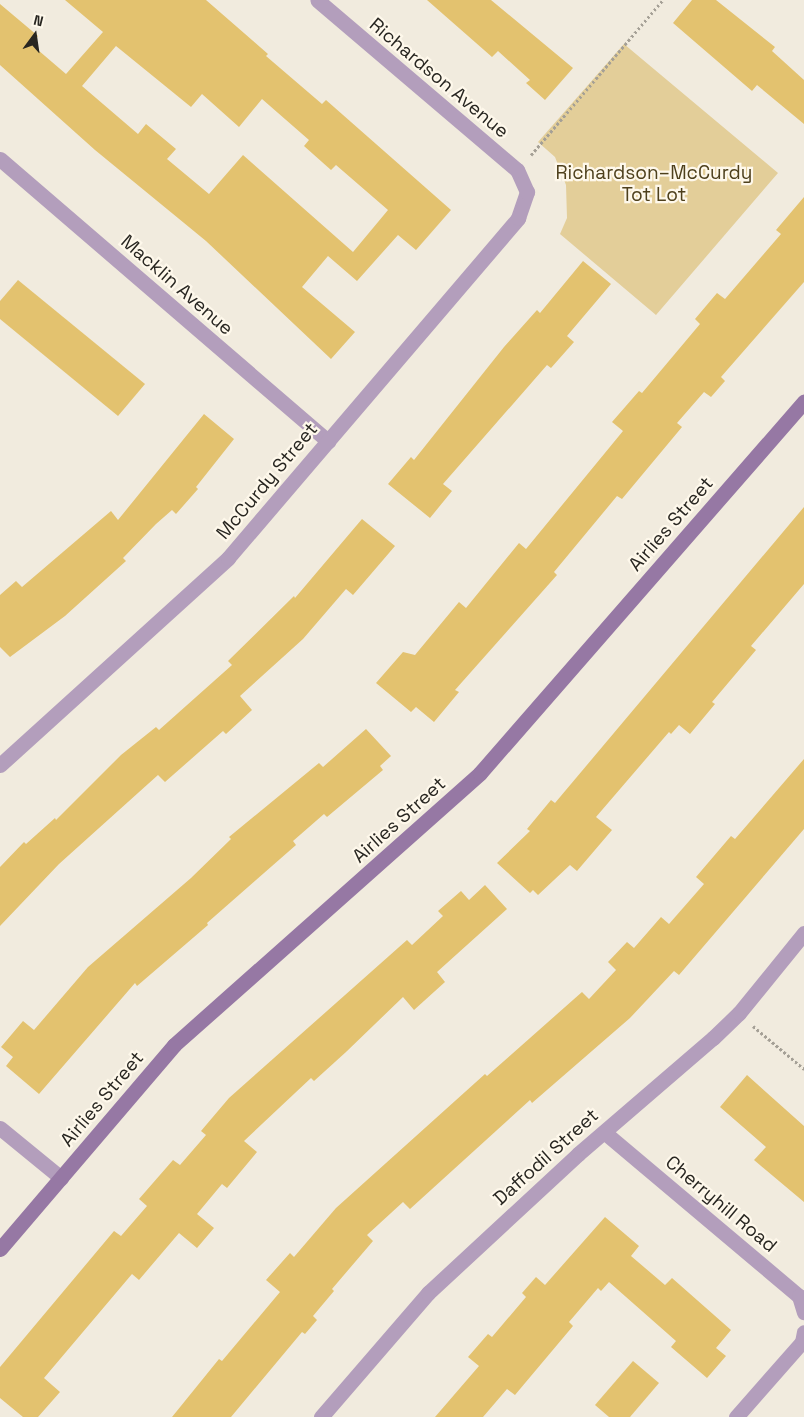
<!DOCTYPE html>
<meta charset="utf-8">
<style>
body{margin:0}
#map{position:relative;width:804px;height:1417px;overflow:hidden;background:#f1ebde;font-family:"Space Grotesk",sans-serif}
div>[style]{position:absolute}
.green>*{inset:0;background:#e3ce99}
.building>*{inset:0;background:#e3c26f}
.path>*{height:3px;margin-top:-1.5px;transform-origin:0;background:repeating-linear-gradient(90deg,#a5a096 0 2.5px,transparent 0 5px)}
.street>*{height:15px;margin:-7.5px;padding:0 7.5px;transform-origin:7.5px;border-radius:7.5px;background:#b39ebc}
.secondary>*{height:15px;margin:-7.5px;padding:0 7.5px;transform-origin:7.5px;border-radius:7.5px;background:#9678a4}
span{translate:-50% -50%;white-space:nowrap;text-align:center;line-height:1.15;-webkit-text-stroke:4.5px #fef8eb;paint-order:stroke}
.street-label{font-size:19px;color:#282621}
.park-label{font-size:19px;color:#4e401c}
.north{position:absolute;left:10px;top:10px;width:50px;height:50px;-webkit-text-stroke:4px #fef8eb;paint-order:stroke;rotate:14deg;font-size:14px;font-weight:700;line-height:20px;text-align:center;color:#282621}
.north::after{content:'';display:block;margin:auto;width:18px;height:22px;background:#282621;clip-path:polygon(50% 0,100% 100%,50% 72%,0 100%)}
</style>
<div id="map">
<div class="green">
<i style="clip-path:polygon(624px 44px,778px 173px,656px 315px,560px 234px,567px 218px,566px 185px,555px 157px,538px 142px)"></i>
</div>
<div class="building">
<i style="clip-path:polygon(evenodd,65px 0,206px 0,268px 54px,266px 56px,322px 104px,326px 100px,451px 210px,416px 250px,398px 235px,357px 281px,328px 256px,302px 287px,355px 332px,331px 359px,206px 241px,95px 150px,0 65px,0 4px,38px 36px,31px 44px,66px 74px,103px 32px,65px 0,116px 46px,191px 107px,202px 94px,239px 127px,262px 99px,309px 140px,304px 146px,331px 170px,336px 165px,388px 210px,353px 252px,243px 155px,209px 194px,167px 159px,176px 149px,146px 124px,138px 134px,82px 86px,116px 46px)"></i>
<i style="clip-path:polygon(427px 0,491px 0,573px 68px,545px 100px,526px 83px,530px 80px,498px 51px,492px 57px)"></i>
<i style="clip-path:polygon(692px 0,716px 0,775px 47px,772px 51px,804px 80px,804px 124px,757px 85px,752px 91px,673px 23px)"></i>
<i style="clip-path:polygon(804px 197px,804px 282px,721px 377px,725px 381px,711px 397px,704px 392px,677px 423px,682px 427px,622px 499px,617px 496px,554px 572px,557px 575px,455px 690px,459px 692px,434px 722px,416px 707px,411px 712px,376px 683px,403px 652px,415px 655px,459px 602px,466px 608px,519px 543px,526px 549px,623px 431px,612px 422px,639px 391px,642px 393px,700px 324px,695px 319px,717px 293px,725px 299px,781px 234px,776px 230px)"></i>
<i style="clip-path:polygon(583px 261px,611px 284px,567px 336px,574px 342px,551px 368px,547px 365px,443px 484px,452px 491px,430px 518px,388px 484px,411px 457px,414px 460px,504px 347px,537px 310px,540px 313px)"></i>
<i style="clip-path:polygon(18px 280px,145px 384px,118px 416px,0 319px,0 301px)"></i>
<i style="clip-path:polygon(204px 414px,234px 439px,196px 487px,198px 489px,176px 514px,172px 510px,156px 524px,123px 558px,126px 561px,65px 616px,10px 657px,0 647px,0 595px,16px 581px,22px 587px,111px 511px,118px 520px)"></i>
<i style="clip-path:polygon(804px 507px,804px 584px,751px 646px,756px 650px,712px 702px,715px 704px,690px 734px,679px 725px,671px 734px,669px 732px,596px 817px,612px 830px,577px 871px,570px 865px,538px 895px,533px 890px,530px 893px,497px 863px,530px 831px,527px 829px,551px 800px,555px 803px)"></i>
<i style="clip-path:polygon(362px 519px,395px 546px,353px 595px,346px 589px,303px 639px,240px 696px,252px 710px,226px 734px,223px 731px,165px 782px,158px 775px,59px 864px,0 926px,0 867px,24px 842px,26px 844px,55px 818px,56px 820px,121px 755px,156px 727px,159px 730px,232px 665px,228px 661px,294px 596px,295px 598px)"></i>
<i style="clip-path:polygon(366px 729px,391px 756px,380px 766px,383px 770px,327px 817px,324px 814px,293px 841px,296px 845px,207px 923px,208px 925px,137px 986px,135px 983px,39px 1094px,6px 1066px,13px 1057px,1px 1047px,23px 1021px,34px 1030px,88px 967px,191px 878px,231px 839px,229px 837px,319px 763px,323px 767px)"></i>
<i style="clip-path:polygon(804px 759px,804px 829px,679px 975px,674px 971px,630px 1018px,532px 1103px,530px 1100px,410px 1209px,403px 1202px,367px 1235px,373px 1241px,332px 1289px,334px 1291px,313px 1316px,317px 1320px,305px 1334px,302px 1332px,231px 1417px,172px 1417px,219px 1359px,222px 1361px,280px 1292px,266px 1280px,290px 1253px,294px 1257px,336px 1208px,485px 1074px,487px 1076px,582px 992px,589px 999px,616px 970px,608px 962px,627px 942px,634px 948px,661px 917px,669px 924px,704px 884px,696px 877px,731px 836px,735px 839px)"></i>
<i style="clip-path:polygon(485px 885px,507px 909px,437px 972px,445px 982px,414px 1010px,403px 997px,346px 1052px,314px 1081px,311px 1078px,244px 1141px,257px 1152px,227px 1188px,222px 1184px,197px 1214px,214px 1228px,197px 1248px,179px 1233px,139px 1280px,132px 1274px,44px 1378px,60px 1392px,38px 1417px,23px 1417px,0 1398px,0 1367px,114px 1231px,121px 1236px,147px 1206px,139px 1199px,173px 1160px,180px 1165px,206px 1135px,201px 1131px,229px 1098px,407px 940px,412px 945px,443px 916px,438px 911px,461px 891px,469px 900px)"></i>
<i style="clip-path:polygon(747px 1075px,804px 1126px,804px 1202px,754px 1160px,766px 1147px,720px 1107px)"></i>
<i style="clip-path:polygon(605px 1217px,639px 1246px,631px 1256px,665px 1285px,672px 1278px,731px 1330px,716px 1348px,726px 1356px,707px 1378px,671px 1347px,676px 1341px,609px 1282px,601px 1291px,598px 1288px,569px 1322px,573px 1326px,515px 1395px,507px 1389px,483px 1417px,435px 1417px,479px 1366px,468px 1357px,488px 1334px,492px 1337px,526px 1297px,522px 1293px,536px 1277px,545px 1285px)"></i>
<i style="clip-path:polygon(633px 1361px,659px 1383px,630px 1417px,609px 1417px,595px 1405px)"></i>
</div>
<div class="path">
<i style="left:531px;top:155px;width:204px;rotate:-49.6deg"></i>
<i style="left:753px;top:1026px;width:67px;rotate:40.1deg"></i>
</div>
<div class="street">
<i style="left:0;top:159px;width:433px;rotate:40.7deg"></i>
<i style="left:0;top:765px;width:308px;rotate:-42.2deg"></i>
<i style="left:228px;top:558px;width:447px;rotate:-49.5deg"></i>
<i style="left:518px;top:218px;width:28px;rotate:-71deg"></i>
<i style="left:527px;top:192px;width:24px;rotate:-114deg"></i>
<i style="left:517px;top:170px;width:262px;rotate:-139.6deg"></i>
<i style="left:0;top:1128px;width:79px;rotate:39.3deg"></i>
<i style="left:604px;top:1132px;width:255px;rotate:40.1deg"></i>
<i style="left:799px;top:1296px;width:17px;rotate:73deg"></i>
<i style="left:321px;top:1417px;width:164px;rotate:-49.2deg"></i>
<i style="left:428px;top:1293px;width:205px;rotate:-42.8deg"></i>
<i style="left:578px;top:1154px;width:178px;rotate:-40.7deg"></i>
<i style="left:713px;top:1038px;width:36px;rotate:-44deg"></i>
<i style="left:739px;top:1013px;width:103px;rotate:-50.9deg"></i>
<i style="left:736px;top:1417px;width:100px;rotate:-48.7deg"></i>
<i style="left:802px;top:1342px;width:10px;rotate:-79deg"></i>
</div>
<div class="secondary">
<i style="left:0;top:1249px;width:268px;rotate:-49.5deg"></i>
<i style="left:174px;top:1045px;width:409px;rotate:-41.6deg"></i>
<i style="left:480px;top:773px;width:493px;rotate:-48.9deg"></i>
</div>
<div class="street-label">
<span style="left:439px;top:78px;rotate:40deg">Richardson Avenue</span>
<span style="left:177px;top:285px;rotate:41deg">Macklin Avenue</span>
<span style="left:267px;top:481px;rotate:-50deg">McCurdy Street</span>
<span style="left:671px;top:524px;rotate:-49deg">Airlies Street</span>
<span style="left:399px;top:820px;rotate:-42deg">Airlies Street</span>
<span style="left:102px;top:1099px;rotate:-50deg">Airlies Street</span>
<span style="left:546px;top:1157px;rotate:-42deg">Daffodil Street</span>
<span style="left:721px;top:1204px;rotate:40deg">Cherryhill Road</span>
</div>
<div class="park-label">
<span style="left:654px;top:184px">Richardson–McCurdy<br>Tot Lot</span>
</div>
<div class="north">N</div>
</div>
